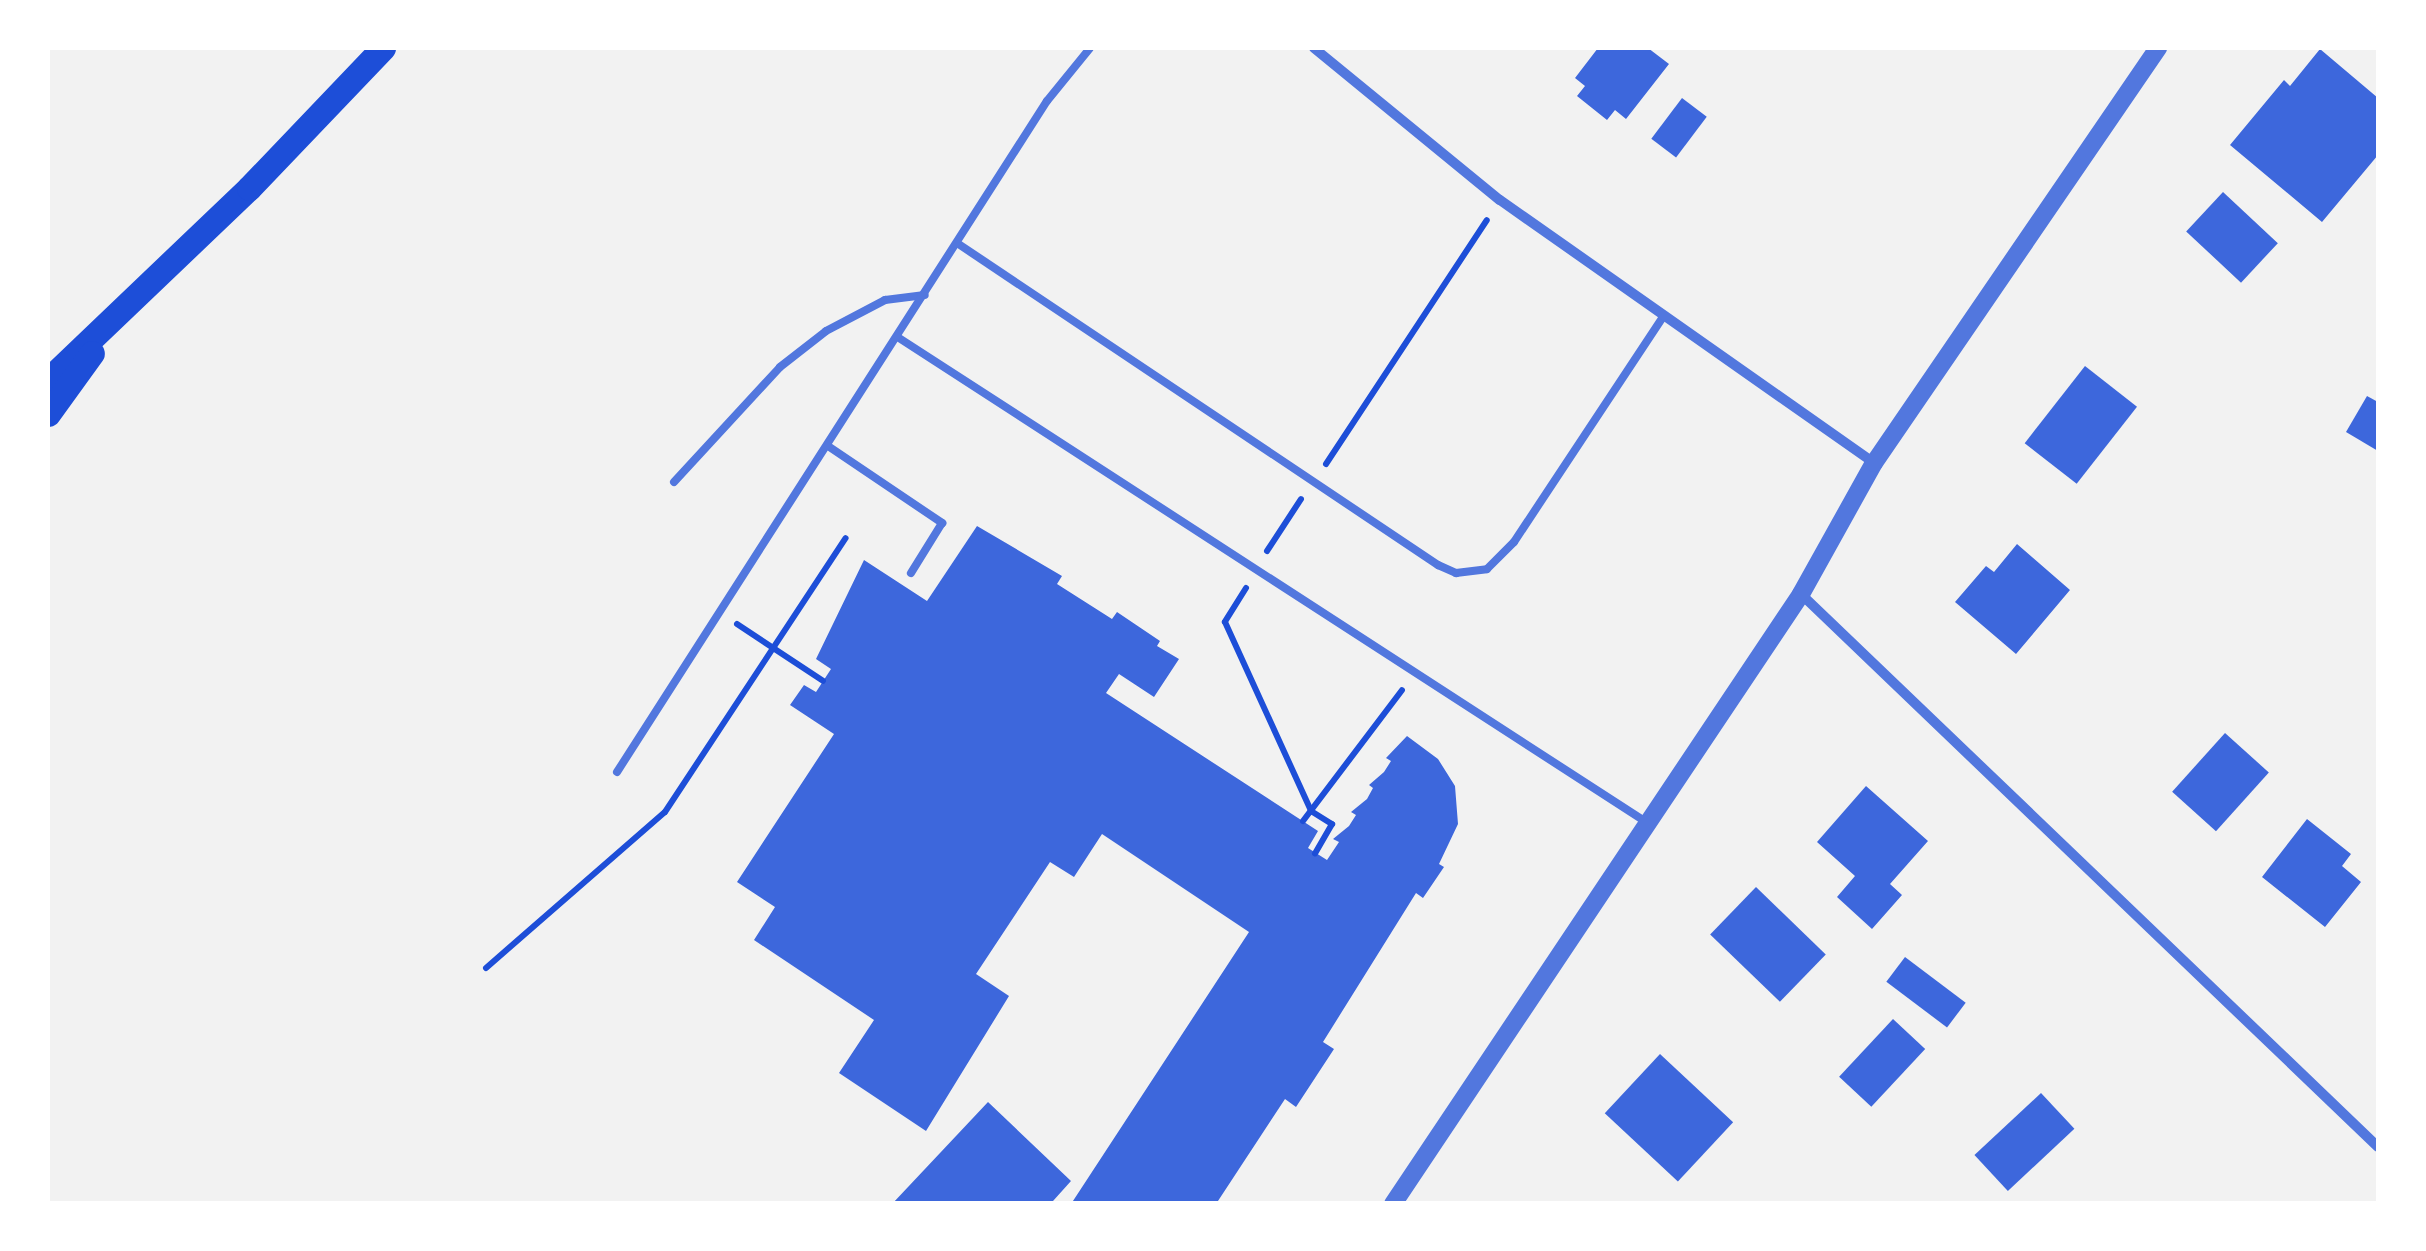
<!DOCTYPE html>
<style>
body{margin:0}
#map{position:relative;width:2426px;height:1251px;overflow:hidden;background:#f2f2f2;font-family:"IBM Plex Serif",serif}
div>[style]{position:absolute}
.building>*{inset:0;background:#3d67dc;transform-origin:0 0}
.path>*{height:6px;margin:-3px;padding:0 3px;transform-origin:3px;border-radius:3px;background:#1d4ed8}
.service>*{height:8px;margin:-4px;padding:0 4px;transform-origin:4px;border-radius:4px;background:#5277de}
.minor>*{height:10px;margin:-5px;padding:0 5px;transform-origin:5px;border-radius:5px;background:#5277de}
.tertiary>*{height:18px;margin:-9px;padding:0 9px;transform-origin:9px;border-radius:9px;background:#5277de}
.primary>*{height:25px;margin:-12.5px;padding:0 12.5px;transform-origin:12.5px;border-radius:12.5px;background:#1d4ed8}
span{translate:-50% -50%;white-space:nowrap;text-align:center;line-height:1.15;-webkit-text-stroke:9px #fff;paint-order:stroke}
.frame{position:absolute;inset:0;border:50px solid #fff;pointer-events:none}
</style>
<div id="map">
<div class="building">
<i style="clip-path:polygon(1598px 48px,1648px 48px,1669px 64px,1626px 119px,1615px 110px,1607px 120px,1577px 96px,1585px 86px,1575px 78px)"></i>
<i style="clip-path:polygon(2320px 49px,2378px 98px,2378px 155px,2322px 222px,2230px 145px,2284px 80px,2290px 86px)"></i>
<i style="left:1682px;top:98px;width:31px;height:51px;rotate:37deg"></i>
<i style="left:2223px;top:192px;width:75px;height:54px;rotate:43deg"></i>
<i style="left:2085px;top:366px;width:66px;height:98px;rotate:38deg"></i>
<i style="clip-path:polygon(2367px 396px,2378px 402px,2378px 451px,2346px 432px)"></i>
<i style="clip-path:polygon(977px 526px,1062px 576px,1057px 584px,1112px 619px,1117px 612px,1160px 641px,1157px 646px,1179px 659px,1154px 697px,1119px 674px,1106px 693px,1318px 831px,1308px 848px,1327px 860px,1339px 842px,1333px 839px,1349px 826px,1356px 815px,1351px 812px,1367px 799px,1373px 788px,1369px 785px,1384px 772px,1391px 761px,1386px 758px,1407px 736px,1438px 759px,1455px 786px,1458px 824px,1439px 864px,1444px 867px,1423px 898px,1416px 893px,1323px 1042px,1334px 1049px,1296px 1107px,1285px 1099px,1216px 1204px,1071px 1204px,1249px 932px,1102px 834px,1074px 877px,1050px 862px,976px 974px,1009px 996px,926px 1131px,839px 1073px,874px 1020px,754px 940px,775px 907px,737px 882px,834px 734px,790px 705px,804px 685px,816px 692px,831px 669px,816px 659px,864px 560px,927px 601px)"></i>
<i style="clip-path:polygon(2017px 544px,2070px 590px,2016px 654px,1955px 602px,1986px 566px,1994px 572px)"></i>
<i style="left:2225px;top:733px;width:59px;height:79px;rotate:42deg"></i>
<i style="clip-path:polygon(1866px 786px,1928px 841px,1890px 884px,1902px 895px,1872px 929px,1837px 897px,1855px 876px,1817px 842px)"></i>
<i style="clip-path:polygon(2307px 819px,2351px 854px,2342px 866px,2361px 882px,2325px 927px,2262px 877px)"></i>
<i style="left:1756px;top:887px;width:97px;height:66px;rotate:44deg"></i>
<i style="left:1905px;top:957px;width:76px;height:31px;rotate:37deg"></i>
<i style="left:1893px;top:1019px;width:44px;height:79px;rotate:43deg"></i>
<i style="left:1660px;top:1054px;width:100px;height:81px;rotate:43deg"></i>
<i style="left:2041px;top:1093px;width:49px;height:91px;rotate:47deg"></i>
<i style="clip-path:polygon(988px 1102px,1071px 1181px,1053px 1201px,1056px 1204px,892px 1204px)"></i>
</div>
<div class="path">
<i style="left:1326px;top:464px;width:292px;rotate:-56.6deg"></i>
<i style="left:1267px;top:551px;width:62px;rotate:-56.8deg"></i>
<i style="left:1246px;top:588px;width:40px;rotate:122deg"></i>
<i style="left:1225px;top:622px;width:208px;rotate:65.5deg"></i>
<i style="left:1311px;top:811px;width:25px;rotate:32deg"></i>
<i style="left:1332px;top:824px;width:34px;rotate:120deg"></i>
<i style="left:737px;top:624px;width:103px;rotate:33.5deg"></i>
<i style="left:1303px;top:821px;width:164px;rotate:-52.9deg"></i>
<i style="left:486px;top:968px;width:237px;rotate:-41.1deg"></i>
<i style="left:665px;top:812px;width:328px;rotate:-56.6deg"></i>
</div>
<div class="service">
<i style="left:957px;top:243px;width:579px;rotate:33.8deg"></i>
<i style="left:1438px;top:565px;width:20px;rotate:24deg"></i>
<i style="left:1456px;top:573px;width:31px;rotate:-7deg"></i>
<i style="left:1487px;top:569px;width:38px;rotate:-45deg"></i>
<i style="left:1514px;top:542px;width:268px;rotate:-56.5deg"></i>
<i style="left:899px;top:338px;width:890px;rotate:32.94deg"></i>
<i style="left:828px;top:446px;width:138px;rotate:34deg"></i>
<i style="left:942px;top:523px;width:59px;rotate:121.8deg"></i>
<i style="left:674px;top:482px;width:156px;rotate:-47.3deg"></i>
<i style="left:780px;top:367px;width:58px;rotate:-38deg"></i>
<i style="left:826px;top:331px;width:67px;rotate:-27.7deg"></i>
<i style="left:885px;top:300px;width:40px;rotate:-7.1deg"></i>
<i style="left:617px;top:772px;width:797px;rotate:-57.35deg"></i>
<i style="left:1047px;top:101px;width:68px;rotate:-50.9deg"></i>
</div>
<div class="minor">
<i style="left:1314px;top:48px;width:240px;rotate:39.3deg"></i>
<i style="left:1500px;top:200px;width:457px;rotate:35.1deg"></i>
<i style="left:1801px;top:594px;width:799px;rotate:43.78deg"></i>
</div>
<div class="tertiary">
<i style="left:1393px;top:1204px;width:734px;rotate:-56.22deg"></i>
<i style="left:1801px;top:594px;width:150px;rotate:-60.9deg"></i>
<i style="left:1874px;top:463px;width:503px;rotate:-55.61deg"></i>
</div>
<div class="primary">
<i style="left:48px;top:380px;width:278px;rotate:-43.7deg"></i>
<i style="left:249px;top:188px;width:194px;rotate:-46.3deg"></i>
<i style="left:48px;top:414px;width:75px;rotate:-54.2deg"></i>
</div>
<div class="frame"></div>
</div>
